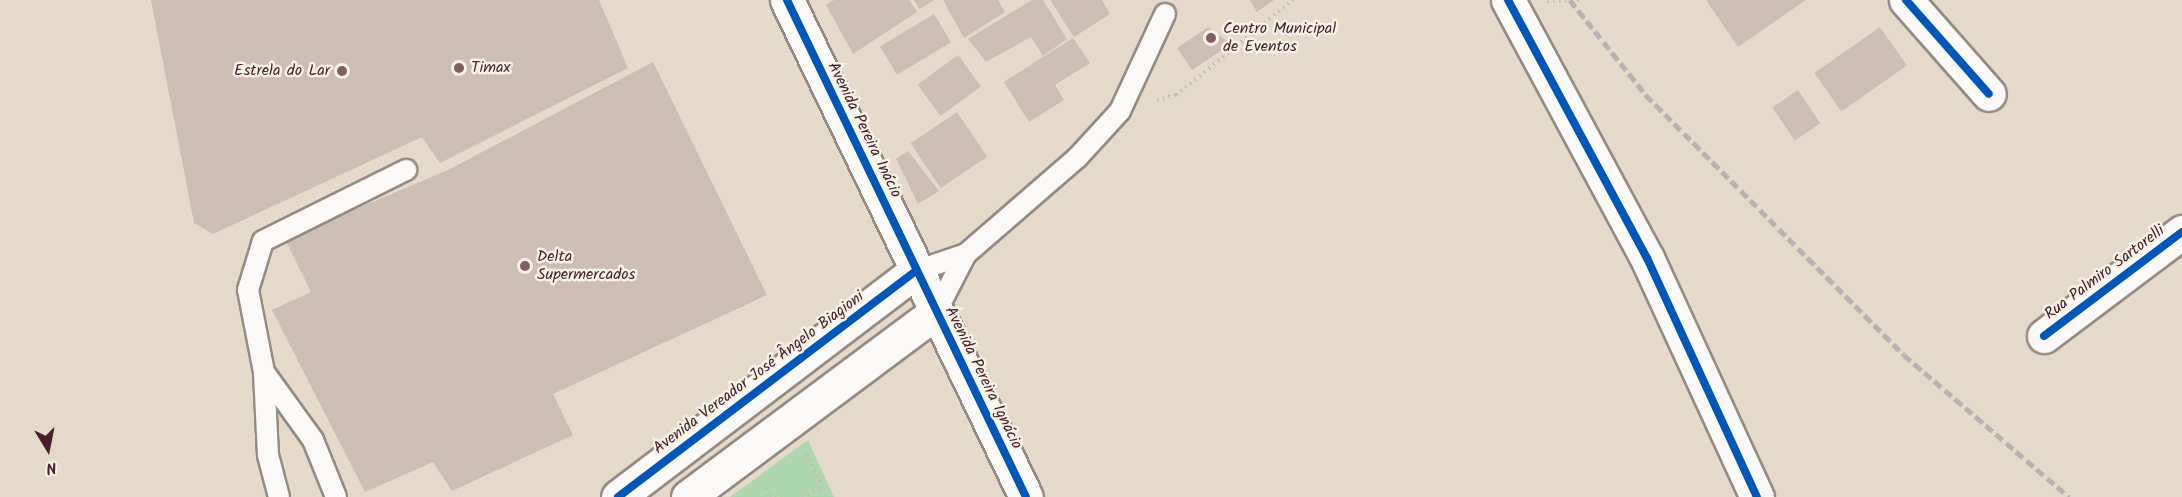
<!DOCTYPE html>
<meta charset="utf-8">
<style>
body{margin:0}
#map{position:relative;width:2182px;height:497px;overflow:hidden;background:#e5daca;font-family:Kalam,sans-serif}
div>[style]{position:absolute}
.green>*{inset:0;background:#aed7ae}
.building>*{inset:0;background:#cebdb2;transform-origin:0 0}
.path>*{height:4px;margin-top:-2px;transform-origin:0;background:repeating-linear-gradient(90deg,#c2bbba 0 1.5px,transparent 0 6px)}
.roads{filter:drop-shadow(2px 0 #968a84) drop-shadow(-2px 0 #968a84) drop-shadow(0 2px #968a84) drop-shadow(0 -2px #968a84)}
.service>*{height:20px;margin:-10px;padding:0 10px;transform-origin:10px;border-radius:10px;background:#fbf9f7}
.minor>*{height:33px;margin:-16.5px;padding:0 16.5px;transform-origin:16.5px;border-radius:16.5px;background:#fbf9f7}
.tertiary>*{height:33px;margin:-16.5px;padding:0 16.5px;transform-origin:16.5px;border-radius:16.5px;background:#fbf9f7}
.rail>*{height:4.5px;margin-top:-2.25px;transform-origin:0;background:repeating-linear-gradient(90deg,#b9b2b1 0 9px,transparent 0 13.5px)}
.cycleway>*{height:8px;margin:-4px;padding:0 4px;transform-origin:4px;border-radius:4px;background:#0057b8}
.dots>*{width:16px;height:16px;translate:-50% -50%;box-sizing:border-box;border:3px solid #f7f3e8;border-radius:50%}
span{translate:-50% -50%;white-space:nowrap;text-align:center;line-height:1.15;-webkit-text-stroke:5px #f7f3e8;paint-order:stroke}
.poi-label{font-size:16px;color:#4a1f2b}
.left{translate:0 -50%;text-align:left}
.right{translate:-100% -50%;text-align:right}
.street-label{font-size:16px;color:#4a1f2b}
.north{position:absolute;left:18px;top:419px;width:60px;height:60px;-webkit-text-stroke:4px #f7f3e8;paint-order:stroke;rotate:170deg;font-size:16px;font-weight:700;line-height:24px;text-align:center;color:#4a1f2b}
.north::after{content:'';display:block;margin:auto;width:21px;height:27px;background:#4a1f2b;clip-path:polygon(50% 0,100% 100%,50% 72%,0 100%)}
</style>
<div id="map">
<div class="green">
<i style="clip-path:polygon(808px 440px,834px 497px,730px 497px)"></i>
</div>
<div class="building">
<i style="clip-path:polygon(151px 0,599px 0,628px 68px,440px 163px,422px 137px,213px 234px,194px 223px)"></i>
<i style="clip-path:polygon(834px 0,909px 0,917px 12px,853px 54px,826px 5px)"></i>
<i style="clip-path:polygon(914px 0,934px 0,920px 9px)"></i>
<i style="clip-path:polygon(943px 0,998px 0,1005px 12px,964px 38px)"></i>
<i style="clip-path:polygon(1032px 0,1043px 0,1067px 39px,1043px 56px,1031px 37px,986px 62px,968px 39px)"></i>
<i style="clip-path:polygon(1050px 0,1102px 0,1110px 14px,1074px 37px)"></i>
<i style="clip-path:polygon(1250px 0,1274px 0,1257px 12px)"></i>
<i style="clip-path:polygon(1706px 0,1806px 0,1738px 47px)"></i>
<i style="left:934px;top:14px;width:33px;height:63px;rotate:59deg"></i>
<i style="clip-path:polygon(1208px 27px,1231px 44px,1192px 70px,1177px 48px)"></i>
<i style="left:1880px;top:27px;width:47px;height:80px;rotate:55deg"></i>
<i style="clip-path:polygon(1073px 38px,1090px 63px,1055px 85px,1064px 100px,1029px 122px,1004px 82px)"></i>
<i style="left:958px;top:55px;width:39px;height:50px;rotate:54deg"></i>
<i style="clip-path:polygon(653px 62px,767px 295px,553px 394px,573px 435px,452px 491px,433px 462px,365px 492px,272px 310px,311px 292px,285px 239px,448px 170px)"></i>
<i style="left:1798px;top:90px;width:40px;height:31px;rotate:56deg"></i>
<i style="left:957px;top:112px;width:54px;height:56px;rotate:56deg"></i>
<i style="clip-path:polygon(908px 151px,939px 191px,918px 204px,896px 159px)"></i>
</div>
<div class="path">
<i style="left:1547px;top:1px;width:34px;rotate:-2deg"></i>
<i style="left:1157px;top:100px;width:20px;rotate:-15deg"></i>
<i style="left:1176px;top:95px;width:151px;rotate:-39.1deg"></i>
<i style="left:763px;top:483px;width:15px;rotate:62deg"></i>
<i style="left:769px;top:497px;width:15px"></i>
<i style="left:802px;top:497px;width:23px;rotate:-25deg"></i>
<i style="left:823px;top:487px;width:39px;rotate:-117deg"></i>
</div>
<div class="roads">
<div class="service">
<i style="left:916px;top:271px;width:53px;rotate:-18.8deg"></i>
<i style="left:936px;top:312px;width:65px;rotate:-62.7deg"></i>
<i style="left:966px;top:254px;width:147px;rotate:-40.9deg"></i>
<i style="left:1077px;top:158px;width:64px;rotate:-47.5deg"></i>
<i style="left:1120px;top:111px;width:107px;rotate:-65.1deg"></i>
<i style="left:264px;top:372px;width:84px;rotate:54.2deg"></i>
<i style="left:313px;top:440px;width:61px;rotate:68deg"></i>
<i style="left:279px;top:497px;width:43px;rotate:-104.7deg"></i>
<i style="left:268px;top:455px;width:83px;rotate:-92.8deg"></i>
<i style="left:264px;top:372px;width:84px;rotate:-101deg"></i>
<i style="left:248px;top:290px;width:51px;rotate:-73deg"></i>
<i style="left:263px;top:241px;width:160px;rotate:-26.4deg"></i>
</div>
<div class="minor">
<i style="left:1508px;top:0;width:293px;rotate:61.7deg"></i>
<i style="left:1647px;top:258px;width:263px;rotate:65.3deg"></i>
<i style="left:1906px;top:0;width:125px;rotate:48.6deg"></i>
<i style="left:2044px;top:336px;width:173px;rotate:-37deg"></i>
<i style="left:618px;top:497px;width:374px;rotate:-37.2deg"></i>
<i style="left:688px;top:497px;width:309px;rotate:-36.7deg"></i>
</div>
<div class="tertiary">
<i style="left:787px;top:0;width:551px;rotate:64.32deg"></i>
</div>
</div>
<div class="rail">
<i style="left:1570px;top:0;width:122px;rotate:51.3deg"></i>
<i style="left:1646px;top:95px;width:366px;rotate:45.2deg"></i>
<i style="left:1904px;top:355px;width:218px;rotate:40.7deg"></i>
</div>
<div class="cycleway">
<i style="left:787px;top:0;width:551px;rotate:64.32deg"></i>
<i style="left:1508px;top:0;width:293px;rotate:61.7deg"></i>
<i style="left:1647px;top:258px;width:263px;rotate:65.3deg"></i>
<i style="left:1906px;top:0;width:125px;rotate:48.6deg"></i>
<i style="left:2044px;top:336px;width:173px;rotate:-37deg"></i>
<i style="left:618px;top:497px;width:374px;rotate:-37.2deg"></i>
</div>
<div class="dots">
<i style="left:1211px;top:38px;background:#806063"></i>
<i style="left:459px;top:68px;background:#806063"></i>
<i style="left:342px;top:71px;background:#806063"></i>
<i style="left:525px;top:266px;background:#806063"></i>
</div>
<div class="poi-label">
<span class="left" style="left:1223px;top:38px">Centro Municipal<br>de Eventos</span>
<span class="left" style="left:471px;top:68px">Timax</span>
<span class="right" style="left:330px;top:71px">Estrela do Lar</span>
<span class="left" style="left:537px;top:266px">Delta<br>Supermercados</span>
</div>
<div class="street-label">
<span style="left:864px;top:130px;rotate:64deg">Avenida Pereira Inácio</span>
<span style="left:2105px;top:273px;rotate:-37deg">Rua Palmiro Sartorelli</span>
<span style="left:759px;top:373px;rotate:-37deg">Avenida Vereador José Ângelo Biagioni</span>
<span style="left:983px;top:378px;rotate:64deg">Avenida Pereira Ignácio</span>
</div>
<div class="north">N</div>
</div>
